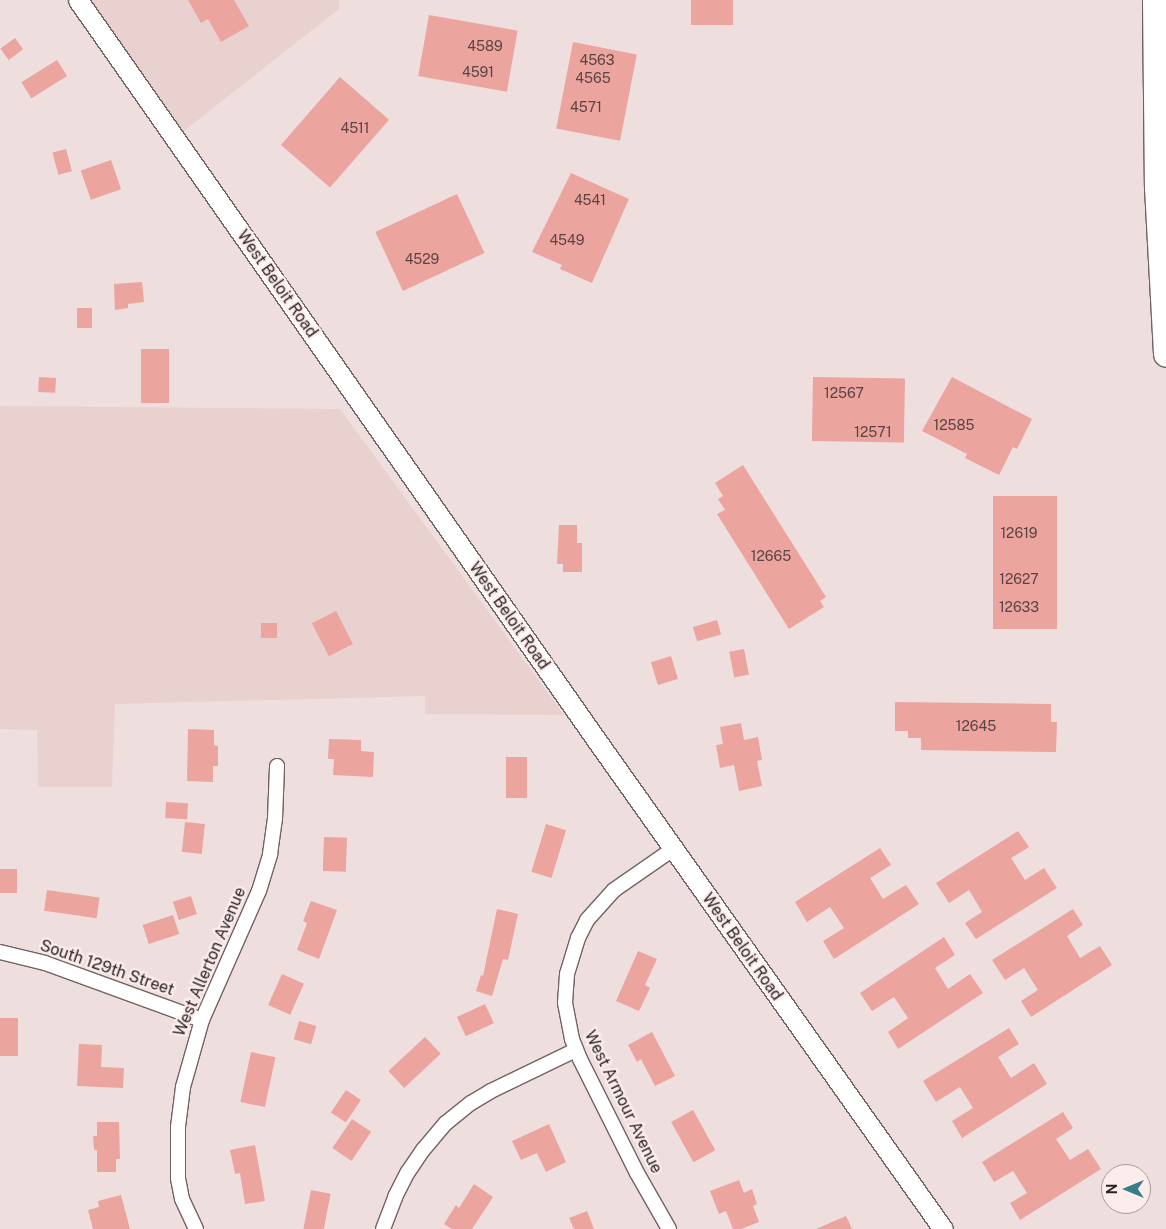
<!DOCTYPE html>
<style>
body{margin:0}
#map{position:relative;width:1166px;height:1229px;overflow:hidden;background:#eedfde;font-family:"Public Sans",sans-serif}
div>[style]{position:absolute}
.built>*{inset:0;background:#e9d1cf}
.building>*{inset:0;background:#eba49e;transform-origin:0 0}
.roads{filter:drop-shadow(1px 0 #706362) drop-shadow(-1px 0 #706362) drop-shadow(0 1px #706362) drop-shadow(0 -1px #706362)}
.street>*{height:14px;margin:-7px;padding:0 7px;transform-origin:7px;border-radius:7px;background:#fff}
.secondary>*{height:19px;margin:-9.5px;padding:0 9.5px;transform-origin:9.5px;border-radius:9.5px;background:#fff}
.highway>*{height:25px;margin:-12.5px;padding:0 12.5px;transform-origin:12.5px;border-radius:12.5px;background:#fff}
span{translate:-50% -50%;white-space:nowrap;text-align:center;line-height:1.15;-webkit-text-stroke:4.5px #fceceb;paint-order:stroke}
.number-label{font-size:14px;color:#5a4342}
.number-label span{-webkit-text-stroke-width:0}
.street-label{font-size:16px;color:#292323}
.north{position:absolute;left:1101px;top:1164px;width:50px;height:50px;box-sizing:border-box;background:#fceceb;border:1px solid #a89c9b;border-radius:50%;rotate:270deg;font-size:14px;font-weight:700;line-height:20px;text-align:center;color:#292323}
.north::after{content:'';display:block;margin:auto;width:18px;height:22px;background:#377d89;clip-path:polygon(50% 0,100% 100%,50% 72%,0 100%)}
</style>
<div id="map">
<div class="built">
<i style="clip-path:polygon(78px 0,339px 0,339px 9px,175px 138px)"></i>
<i style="clip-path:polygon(0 406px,340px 409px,564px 715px,425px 714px,425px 696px,115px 704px,112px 787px,38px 787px,37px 730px,0 729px)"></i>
</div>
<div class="building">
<i style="clip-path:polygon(188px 0,234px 0,249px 26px,221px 42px,208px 19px,201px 23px)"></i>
<i style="left:691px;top:0;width:42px;height:25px"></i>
<i style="left:429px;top:15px;width:90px;height:62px;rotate:10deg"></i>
<i style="left:15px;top:38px;width:14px;height:18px;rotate:54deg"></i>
<i style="left:573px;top:42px;width:65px;height:88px;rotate:11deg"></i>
<i style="left:57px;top:60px;width:19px;height:42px;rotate:58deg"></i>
<i style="left:340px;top:77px;width:65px;height:90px;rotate:41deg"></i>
<i style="left:66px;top:149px;width:23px;height:14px;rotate:75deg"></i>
<i style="left:111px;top:160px;width:31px;height:32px;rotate:71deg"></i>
<i style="clip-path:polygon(571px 173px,629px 199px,592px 283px,560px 269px,562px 265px,532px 252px)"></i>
<i style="left:457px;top:194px;width:65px;height:90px;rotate:65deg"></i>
<i style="clip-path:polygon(142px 282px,144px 302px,128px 304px,128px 308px,115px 310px,114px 284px)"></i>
<i style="left:77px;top:308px;width:15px;height:20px"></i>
<i style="left:141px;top:349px;width:28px;height:54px"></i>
<i style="left:39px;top:377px;width:17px;height:15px;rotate:3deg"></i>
<i style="left:813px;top:377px;width:92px;height:64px;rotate:1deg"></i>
<i style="clip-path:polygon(952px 377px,1032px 419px,1017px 449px,1013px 447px,999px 475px,965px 458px,967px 454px,922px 431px)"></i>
<i style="clip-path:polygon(743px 465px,826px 597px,820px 601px,824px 607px,789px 629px,717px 514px,725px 510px,718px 499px,723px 496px,715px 483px)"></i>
<i style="left:993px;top:496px;width:64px;height:133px"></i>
<i style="clip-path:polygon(559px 525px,577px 525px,577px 543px,582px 543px,582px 572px,563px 572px,563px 564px,557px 564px)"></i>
<i style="left:336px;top:611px;width:37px;height:27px;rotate:63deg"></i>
<i style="left:717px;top:620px;width:15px;height:25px;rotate:74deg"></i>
<i style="left:261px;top:623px;width:16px;height:15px"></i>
<i style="left:744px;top:649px;width:26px;height:15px;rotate:79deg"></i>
<i style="left:671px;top:656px;width:24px;height:21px;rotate:73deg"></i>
<i style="clip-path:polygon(895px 702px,1051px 704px,1051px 722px,1057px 722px,1056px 752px,921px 750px,921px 738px,908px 738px,908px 731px,895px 731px)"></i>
<i style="clip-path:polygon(741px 723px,744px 740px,758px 737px,762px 760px,757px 761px,762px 786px,739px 791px,734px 765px,720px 768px,716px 745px,723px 744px,720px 727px)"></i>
<i style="clip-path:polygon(188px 729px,214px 730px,214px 745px,218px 746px,218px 766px,213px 766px,213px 782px,187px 781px)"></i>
<i style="clip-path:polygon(329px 739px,361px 740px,361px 751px,374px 752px,373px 777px,333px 775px,334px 759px,328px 759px)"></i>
<i style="left:506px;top:757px;width:21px;height:41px"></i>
<i style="left:166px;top:802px;width:22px;height:16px;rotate:3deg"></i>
<i style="left:185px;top:822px;width:20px;height:30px;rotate:6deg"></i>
<i style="left:546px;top:824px;width:21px;height:50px;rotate:17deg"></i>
<i style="clip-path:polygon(1018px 831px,1029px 847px,1011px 858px,1025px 880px,1044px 868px,1057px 888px,976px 939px,965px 923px,982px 912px,969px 890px,949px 903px,936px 883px)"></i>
<i style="left:324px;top:837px;width:23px;height:34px;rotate:2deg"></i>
<i style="clip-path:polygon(880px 848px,891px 865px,870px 878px,883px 899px,906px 885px,919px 904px,834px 959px,823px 941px,844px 928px,830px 907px,807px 922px,795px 902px)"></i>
<i style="left:0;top:869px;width:17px;height:24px"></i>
<i style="left:47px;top:890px;width:53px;height:21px;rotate:8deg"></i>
<i style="left:191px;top:896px;width:19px;height:19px;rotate:72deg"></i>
<i style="clip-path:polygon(311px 901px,337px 910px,319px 959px,297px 950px,307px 923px,303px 921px)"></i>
<i style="clip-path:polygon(497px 909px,518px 914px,508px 960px,503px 959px,492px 996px,476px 991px,481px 975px,483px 976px)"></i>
<i style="clip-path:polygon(1073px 909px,1083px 925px,1067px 936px,1080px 958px,1100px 946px,1112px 965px,1031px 1017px,1021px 1001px,1038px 990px,1024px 968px,1005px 980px,992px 960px)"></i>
<i style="left:173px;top:915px;width:20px;height:32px;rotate:72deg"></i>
<i style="clip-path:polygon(944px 937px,955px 955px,935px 968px,948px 989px,970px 974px,983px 993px,898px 1049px,888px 1032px,908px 1018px,894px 997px,872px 1011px,860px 993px)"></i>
<i style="clip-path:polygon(638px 951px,657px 959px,645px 985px,650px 988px,639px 1011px,616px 1001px)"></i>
<i style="left:282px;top:974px;width:24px;height:34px;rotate:24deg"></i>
<i style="left:485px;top:1004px;width:21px;height:31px;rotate:65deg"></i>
<i style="left:0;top:1018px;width:18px;height:38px"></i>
<i style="left:299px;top:1021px;width:18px;height:19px;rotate:16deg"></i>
<i style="clip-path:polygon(1009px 1028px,1019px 1044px,998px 1057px,1011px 1078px,1034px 1063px,1047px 1084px,962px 1138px,952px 1121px,973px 1108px,960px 1087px,936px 1102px,923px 1081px)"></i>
<i style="clip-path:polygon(652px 1032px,675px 1076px,655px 1086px,641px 1059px,637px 1062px,628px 1045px)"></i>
<i style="left:425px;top:1037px;width:23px;height:50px;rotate:47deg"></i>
<i style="clip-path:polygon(79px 1044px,102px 1045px,101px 1067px,124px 1068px,123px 1088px,77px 1086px)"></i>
<i style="left:251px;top:1052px;width:25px;height:51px;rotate:12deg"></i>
<i style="left:346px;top:1090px;width:18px;height:27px;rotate:34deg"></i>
<i style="left:693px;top:1110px;width:46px;height:25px;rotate:61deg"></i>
<i style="clip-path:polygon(1063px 1112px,1073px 1128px,1056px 1139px,1070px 1160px,1088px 1149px,1101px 1169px,1020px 1220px,1010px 1203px,1027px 1193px,1013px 1171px,994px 1182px,982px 1162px)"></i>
<i style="left:352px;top:1119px;width:23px;height:35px;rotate:34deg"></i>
<i style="clip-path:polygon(97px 1122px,119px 1122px,120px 1159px,116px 1159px,116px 1172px,97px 1172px,97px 1150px,94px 1150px,93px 1136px,97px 1136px)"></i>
<i style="clip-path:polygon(549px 1124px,566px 1162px,546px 1172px,537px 1153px,521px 1160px,512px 1141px)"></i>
<i style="clip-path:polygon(255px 1145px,265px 1201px,245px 1204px,240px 1173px,235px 1174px,230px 1150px)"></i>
<i style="clip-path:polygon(739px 1180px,744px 1193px,752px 1189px,757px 1204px,753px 1206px,759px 1222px,741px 1229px,733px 1229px,726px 1211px,719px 1214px,710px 1191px)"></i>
<i style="clip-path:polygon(474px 1184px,493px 1197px,472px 1229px,452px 1229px,444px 1224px,456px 1205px,459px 1208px)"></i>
<i style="left:311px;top:1190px;width:20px;height:40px;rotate:11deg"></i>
<i style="clip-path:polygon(121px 1195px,130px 1229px,93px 1229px,88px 1210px,99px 1207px,98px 1201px)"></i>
<i style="clip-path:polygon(587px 1211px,594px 1229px,574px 1229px,569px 1218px)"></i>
<i style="clip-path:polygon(846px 1216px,852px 1229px,816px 1229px)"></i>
</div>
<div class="roads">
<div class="street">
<i style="left:0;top:952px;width:46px;rotate:13.7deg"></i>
<i style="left:45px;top:963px;width:167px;rotate:20deg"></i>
<i style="left:196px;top:1229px;width:33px;rotate:-115deg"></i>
<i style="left:182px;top:1199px;width:21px;rotate:-101deg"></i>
<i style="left:178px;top:1178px;width:51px;rotate:-90deg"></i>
<i style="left:178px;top:1127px;width:40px;rotate:-82.9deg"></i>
<i style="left:183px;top:1087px;width:70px;rotate:-74.2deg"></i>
<i style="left:202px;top:1020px;width:141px;rotate:-66.2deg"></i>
<i style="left:259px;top:891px;width:39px;rotate:-73deg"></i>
<i style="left:270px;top:854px;width:35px;rotate:-82deg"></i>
<i style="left:275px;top:819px;width:53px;rotate:-87.8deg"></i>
<i style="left:383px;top:1229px;width:34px;rotate:-69deg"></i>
<i style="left:395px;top:1197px;width:28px;rotate:-63deg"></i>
<i style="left:408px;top:1172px;width:27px;rotate:-56deg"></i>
<i style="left:423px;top:1150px;width:35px;rotate:-50deg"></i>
<i style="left:446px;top:1123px;width:32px;rotate:-39deg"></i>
<i style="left:471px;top:1103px;width:23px;rotate:-31deg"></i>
<i style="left:491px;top:1091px;width:94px;rotate:-25.8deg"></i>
<i style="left:669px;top:1229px;width:64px;rotate:-119.7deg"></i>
<i style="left:637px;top:1173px;width:127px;rotate:-116.6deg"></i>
<i style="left:580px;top:1059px;width:22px;rotate:-112deg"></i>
<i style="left:572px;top:1039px;width:37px;rotate:-101deg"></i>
<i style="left:565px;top:1003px;width:29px;rotate:-86deg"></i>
<i style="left:567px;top:974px;width:38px;rotate:-73deg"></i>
<i style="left:578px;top:938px;width:20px;rotate:-63deg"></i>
<i style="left:587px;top:920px;width:40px;rotate:-48deg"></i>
<i style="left:614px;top:890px;width:72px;rotate:-34.8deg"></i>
</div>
<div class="secondary">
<i style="left:78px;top:0;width:892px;rotate:54.99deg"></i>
<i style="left:590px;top:731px;width:610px;rotate:54.67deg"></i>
</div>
<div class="highway">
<i style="left:1155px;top:0;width:187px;rotate:89.4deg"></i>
<i style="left:1157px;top:187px;width:167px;rotate:86.9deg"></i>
</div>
</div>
<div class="number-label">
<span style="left:485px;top:46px">4589</span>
<span style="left:597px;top:60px">4563</span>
<span style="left:478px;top:72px">4591</span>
<span style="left:593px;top:78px">4565</span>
<span style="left:586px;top:107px">4571</span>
<span style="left:355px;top:128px">4511</span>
<span style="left:590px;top:200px">4541</span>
<span style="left:567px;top:240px">4549</span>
<span style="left:422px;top:259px">4529</span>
<span style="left:844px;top:393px">12567</span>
<span style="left:954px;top:425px">12585</span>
<span style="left:873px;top:432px">12571</span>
<span style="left:1019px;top:533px">12619</span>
<span style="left:771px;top:556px">12665</span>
<span style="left:1019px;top:579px">12627</span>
<span style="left:1019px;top:607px">12633</span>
<span style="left:976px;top:726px">12645</span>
</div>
<div class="street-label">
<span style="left:277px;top:284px;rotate:55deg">West Beloit Road</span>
<span style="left:509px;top:616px;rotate:55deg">West Beloit Road</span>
<span style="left:742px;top:947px;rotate:55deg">West Beloit Road</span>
<span style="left:210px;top:962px;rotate:-67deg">West Allerton Avenue</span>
<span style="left:107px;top:968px;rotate:19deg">South 129th Street</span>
<span style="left:623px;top:1102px;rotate:64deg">West Armour Avenue</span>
</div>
<div class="north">N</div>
</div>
